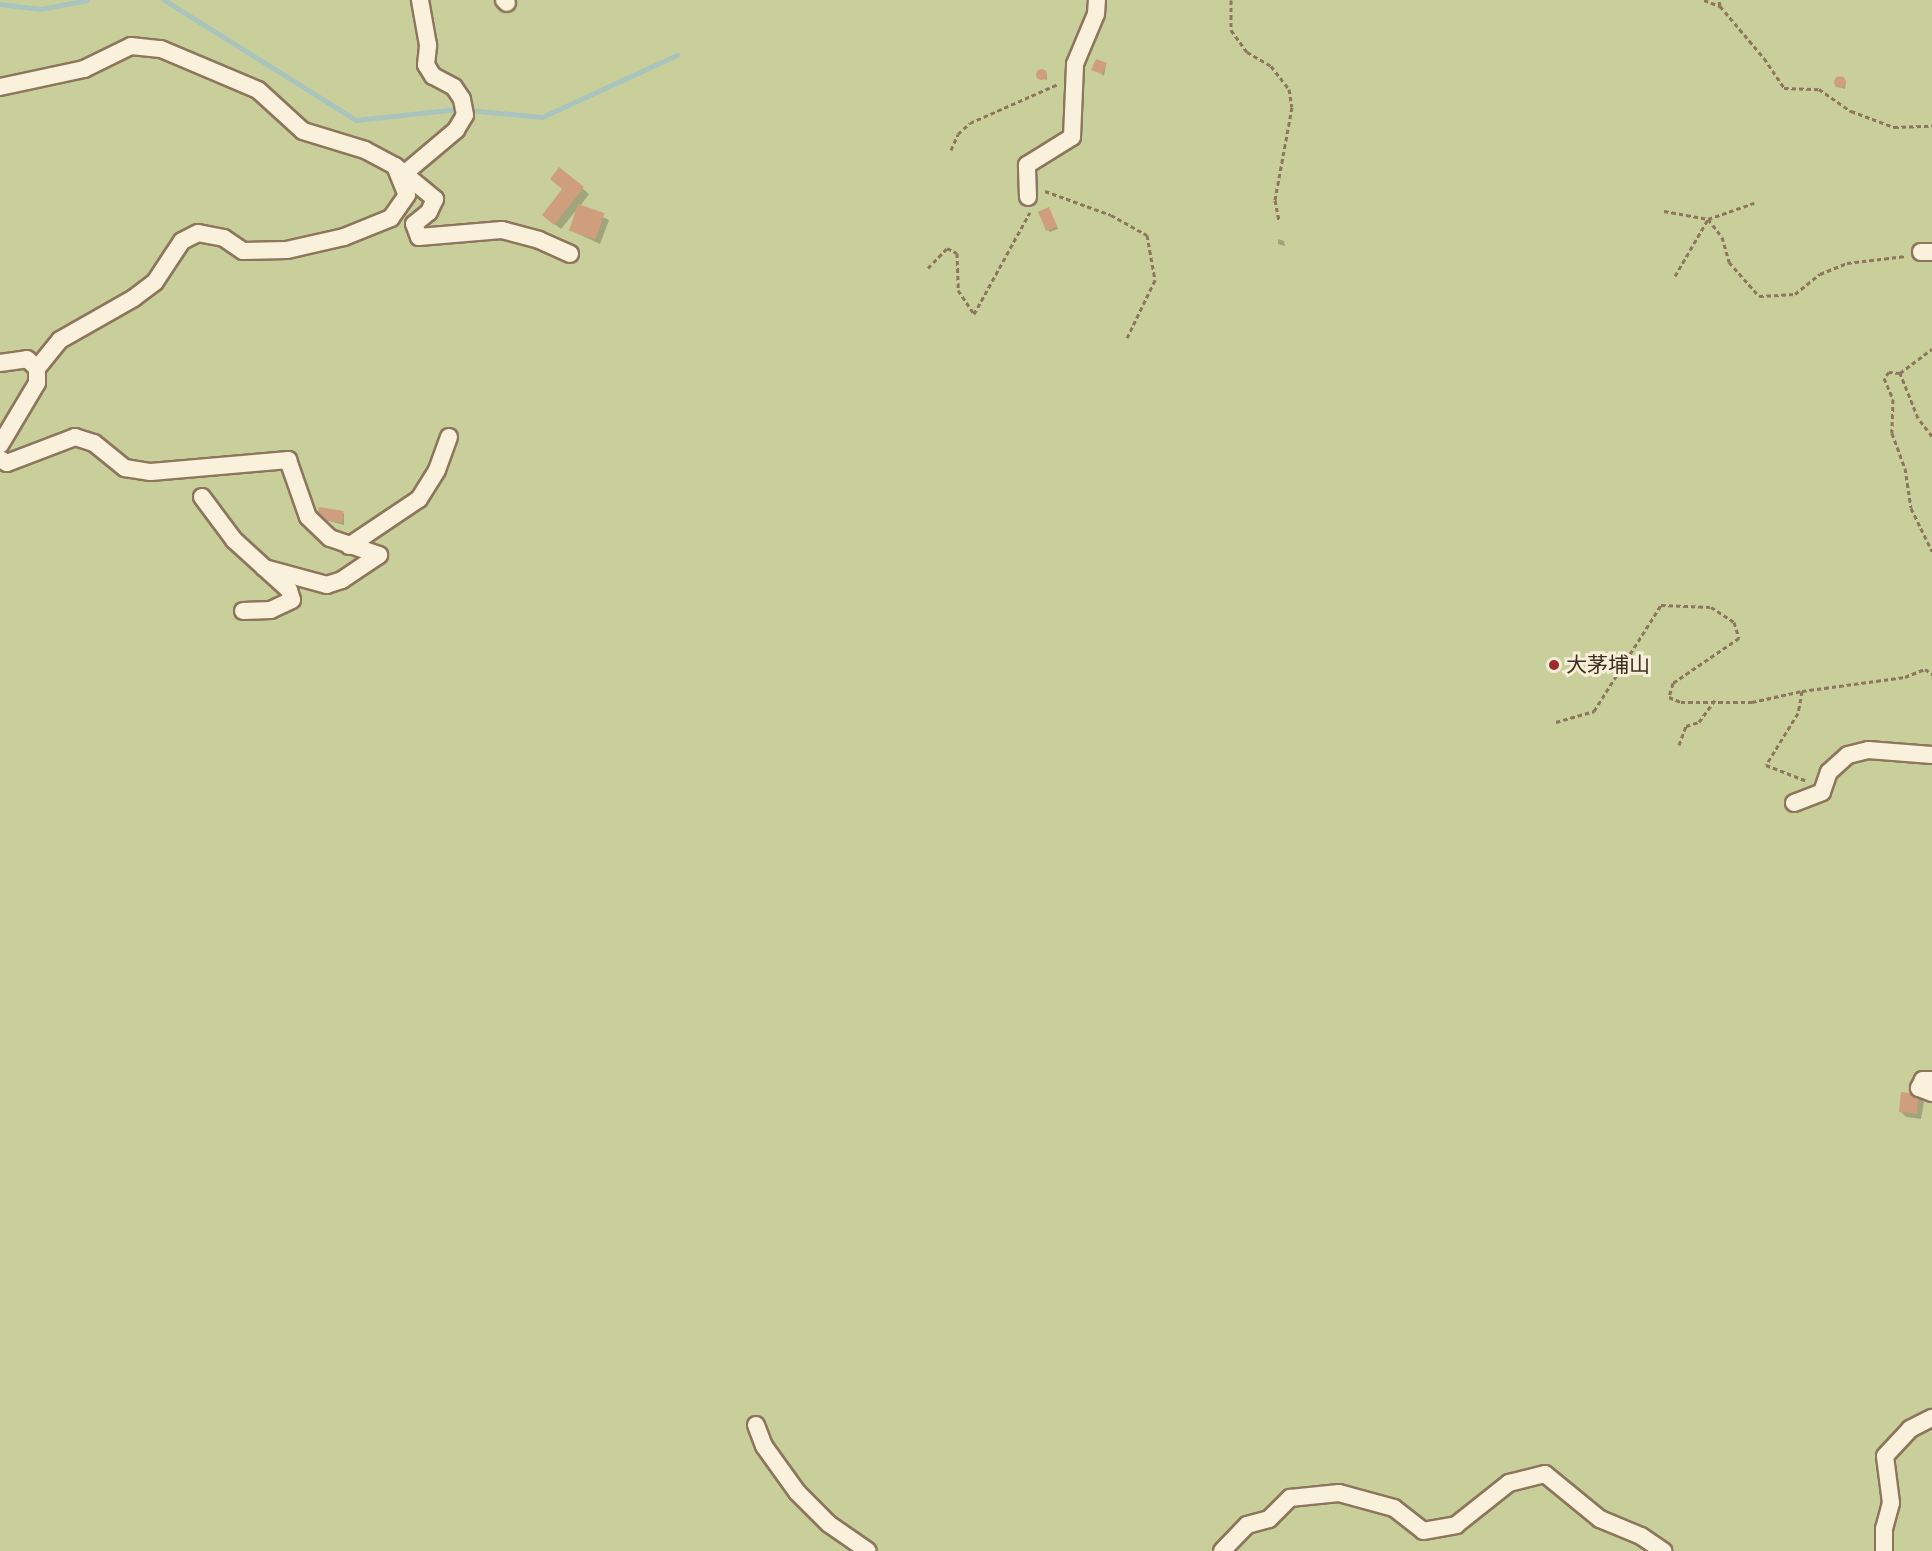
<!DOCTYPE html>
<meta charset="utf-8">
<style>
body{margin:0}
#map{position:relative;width:1932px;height:1551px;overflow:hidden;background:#f0e4c8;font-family:Lora,"Noto Sans TC",serif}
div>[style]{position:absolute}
.green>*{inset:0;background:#c9cf9b;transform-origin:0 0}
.shadow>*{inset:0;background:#0003}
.stream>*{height:5px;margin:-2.5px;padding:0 2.5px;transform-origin:2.5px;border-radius:2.5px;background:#a9c4bc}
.building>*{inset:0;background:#cf9f7d;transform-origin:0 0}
.round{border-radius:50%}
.path>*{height:3px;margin-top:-1.5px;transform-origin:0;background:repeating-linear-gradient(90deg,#8d765c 0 4.5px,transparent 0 7.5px)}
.roads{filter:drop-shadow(2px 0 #8d765c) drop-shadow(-2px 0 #8d765c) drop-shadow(0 2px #8d765c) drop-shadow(0 -2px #8d765c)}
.minor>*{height:16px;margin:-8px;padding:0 8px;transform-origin:8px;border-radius:8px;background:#faf1dc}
.dots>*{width:16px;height:16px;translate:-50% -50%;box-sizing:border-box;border:3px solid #f7eed8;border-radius:50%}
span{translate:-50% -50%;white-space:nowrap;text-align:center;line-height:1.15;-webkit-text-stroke:6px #f7eed8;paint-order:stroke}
.poi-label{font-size:21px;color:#3d2e20}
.left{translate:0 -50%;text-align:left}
</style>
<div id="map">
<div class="green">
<i style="left:0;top:0;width:1932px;height:1551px"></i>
</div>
<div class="shadow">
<i style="clip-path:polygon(1106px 65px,1104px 76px,1093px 69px)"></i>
<i style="clip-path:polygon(1039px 71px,1047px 74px,1047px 80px,1038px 77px)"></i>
<i style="clip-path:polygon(1837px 79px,1846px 82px,1845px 89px,1837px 86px)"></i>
<i style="clip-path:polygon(559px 169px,589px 194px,580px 206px,609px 220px,600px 244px,570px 230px,578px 208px,561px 229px,549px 220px,564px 189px)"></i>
<i style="clip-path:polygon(1049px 209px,1058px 229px,1050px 232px,1048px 230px)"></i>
<i style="clip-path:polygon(1278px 239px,1284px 241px,1285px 246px,1278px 244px)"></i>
<i style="clip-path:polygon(344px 513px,344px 525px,319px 518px)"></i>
<i style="clip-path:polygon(1918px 1096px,1924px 1102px,1921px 1119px,1906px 1117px,1900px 1111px)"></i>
</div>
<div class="stream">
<i style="left:164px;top:0;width:226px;rotate:32deg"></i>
<i style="left:356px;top:120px;width:102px;rotate:-6.2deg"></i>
<i style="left:457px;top:109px;width:85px;rotate:5.4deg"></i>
<i style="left:542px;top:117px;width:149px;rotate:-24.7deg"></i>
<i style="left:0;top:4px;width:41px;rotate:7deg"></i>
<i style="left:41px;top:9px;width:47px;rotate:-11.1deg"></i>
</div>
<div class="building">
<i style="clip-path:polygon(1096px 59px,1107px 63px,1102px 74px,1091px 70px)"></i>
<i class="round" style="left:1035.5px;top:68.5px;width:11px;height:11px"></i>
<i class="round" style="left:1834px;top:76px;width:12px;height:12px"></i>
<i style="clip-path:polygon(559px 167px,584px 187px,554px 225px,542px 215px,562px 189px,550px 179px)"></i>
<i style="left:578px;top:204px;width:28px;height:28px;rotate:19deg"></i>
<i style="left:1049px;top:207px;width:21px;height:12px;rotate:67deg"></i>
<i style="left:319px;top:507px;width:25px;height:12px;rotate:9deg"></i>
<i style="left:1901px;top:1092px;width:18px;height:20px;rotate:6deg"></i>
</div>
<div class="path">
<i style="left:1231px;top:0;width:30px;rotate:90deg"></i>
<i style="left:1231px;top:30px;width:27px;rotate:54deg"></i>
<i style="left:1247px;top:52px;width:28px;rotate:30deg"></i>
<i style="left:1271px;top:66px;width:29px;rotate:52deg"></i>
<i style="left:1289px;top:89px;width:18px;rotate:81deg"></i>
<i style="left:1292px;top:107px;width:95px;rotate:100.4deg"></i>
<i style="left:1275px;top:200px;width:20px;rotate:79deg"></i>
<i style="left:1704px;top:0;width:17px;rotate:21deg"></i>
<i style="left:1720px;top:6px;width:6px;rotate:-99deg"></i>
<i style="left:1720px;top:6px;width:68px;rotate:49.8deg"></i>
<i style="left:1764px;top:58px;width:36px;rotate:56deg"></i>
<i style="left:1784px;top:88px;width:35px;rotate:2deg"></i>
<i style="left:1819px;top:89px;width:39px;rotate:35deg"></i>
<i style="left:1851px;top:111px;width:46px;rotate:20.4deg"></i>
<i style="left:1894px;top:127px;width:38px;rotate:-2deg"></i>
<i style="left:951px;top:150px;width:17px;rotate:-66deg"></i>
<i style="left:958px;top:134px;width:16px;rotate:-43deg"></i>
<i style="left:970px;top:123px;width:96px;rotate:-23.9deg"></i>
<i style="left:1045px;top:191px;width:70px;rotate:20deg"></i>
<i style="left:1111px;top:215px;width:41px;rotate:29.1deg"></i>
<i style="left:1147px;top:235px;width:46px;rotate:79.9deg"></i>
<i style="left:1155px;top:280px;width:64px;rotate:115.8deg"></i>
<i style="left:1664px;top:211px;width:45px;rotate:10.3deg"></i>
<i style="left:1708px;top:219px;width:49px;rotate:-19.2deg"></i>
<i style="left:928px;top:268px;width:28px;rotate:-46deg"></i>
<i style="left:947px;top:248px;width:11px;rotate:27deg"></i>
<i style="left:957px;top:253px;width:37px;rotate:88deg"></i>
<i style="left:958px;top:290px;width:29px;rotate:56deg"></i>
<i style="left:974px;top:314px;width:116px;rotate:-61.2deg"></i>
<i style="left:1675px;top:276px;width:66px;rotate:-59.9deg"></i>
<i style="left:1708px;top:219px;width:23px;rotate:52deg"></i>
<i style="left:1722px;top:237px;width:26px;rotate:74deg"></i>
<i style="left:1729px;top:262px;width:45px;rotate:48.6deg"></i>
<i style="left:1759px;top:296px;width:36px;rotate:-3deg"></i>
<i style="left:1795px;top:294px;width:32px;rotate:-39deg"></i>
<i style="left:1820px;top:274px;width:29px;rotate:-22deg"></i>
<i style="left:1847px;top:263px;width:59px;rotate:-6.8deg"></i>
<i style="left:1900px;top:373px;width:40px;rotate:-37deg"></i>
<i style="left:1932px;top:436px;width:23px;rotate:-128deg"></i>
<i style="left:1918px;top:418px;width:48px;rotate:-111.8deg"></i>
<i style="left:1900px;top:373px;width:11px;rotate:-175deg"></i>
<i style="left:1889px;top:372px;width:8px;rotate:130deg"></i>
<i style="left:1884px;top:378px;width:23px;rotate:67deg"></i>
<i style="left:1893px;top:399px;width:34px;rotate:92deg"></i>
<i style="left:1892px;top:433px;width:37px;rotate:70deg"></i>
<i style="left:1905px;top:468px;width:40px;rotate:81.5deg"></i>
<i style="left:1911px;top:508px;width:48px;rotate:64deg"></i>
<i style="left:1802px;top:691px;width:104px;rotate:-7.7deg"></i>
<i style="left:1905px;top:677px;width:22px;rotate:-22deg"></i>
<i style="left:1925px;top:669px;width:9px;rotate:36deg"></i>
<i style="left:1556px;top:722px;width:40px;rotate:-16deg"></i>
<i style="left:1594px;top:711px;width:125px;rotate:-57.7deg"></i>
<i style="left:1661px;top:605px;width:50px;rotate:2.3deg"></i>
<i style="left:1711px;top:607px;width:27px;rotate:33deg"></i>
<i style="left:1734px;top:622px;width:17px;rotate:73deg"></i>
<i style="left:1739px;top:638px;width:80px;rotate:145.7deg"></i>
<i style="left:1673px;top:683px;width:15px;rotate:106deg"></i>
<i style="left:1669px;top:697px;width:13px;rotate:23deg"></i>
<i style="left:1681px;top:702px;width:71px"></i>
<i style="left:1752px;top:702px;width:51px;rotate:-12.4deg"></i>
<i style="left:1802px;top:691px;width:22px;rotate:100deg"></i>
<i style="left:1798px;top:713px;width:61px;rotate:121.6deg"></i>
<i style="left:1766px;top:765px;width:44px;rotate:21.3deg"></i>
<i style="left:1679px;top:745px;width:20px;rotate:-70deg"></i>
<i style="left:1686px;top:726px;width:14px;rotate:-17deg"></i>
<i style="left:1699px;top:722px;width:27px;rotate:-54deg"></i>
</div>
<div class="roads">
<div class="minor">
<i style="left:504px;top:0;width:4px;rotate:45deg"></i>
<i style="left:0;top:87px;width:86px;rotate:-12.1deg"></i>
<i style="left:84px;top:69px;width:52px;rotate:-26.1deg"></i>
<i style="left:131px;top:46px;width:30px;rotate:6deg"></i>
<i style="left:161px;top:49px;width:105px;rotate:22.9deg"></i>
<i style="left:258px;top:90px;width:61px;rotate:42.3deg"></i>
<i style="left:303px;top:131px;width:65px;rotate:17deg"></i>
<i style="left:365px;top:150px;width:34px;rotate:28deg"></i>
<i style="left:395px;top:166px;width:31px;rotate:68deg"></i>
<i style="left:407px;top:195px;width:28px;rotate:125deg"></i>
<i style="left:391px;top:218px;width:51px;rotate:158deg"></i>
<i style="left:344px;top:237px;width:58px;rotate:167.2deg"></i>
<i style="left:287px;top:250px;width:44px;rotate:178.7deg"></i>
<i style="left:243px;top:251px;width:23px;rotate:-146deg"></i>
<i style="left:224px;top:238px;width:26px;rotate:-169deg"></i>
<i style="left:198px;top:233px;width:18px;rotate:153deg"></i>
<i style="left:182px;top:241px;width:49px;rotate:123.4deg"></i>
<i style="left:155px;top:282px;width:26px;rotate:143deg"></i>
<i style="left:134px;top:298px;width:85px;rotate:150.4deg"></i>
<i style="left:60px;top:340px;width:36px;rotate:129deg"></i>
<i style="left:395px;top:166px;width:52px;rotate:39.5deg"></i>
<i style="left:435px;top:199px;width:14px;rotate:115deg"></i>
<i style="left:429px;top:212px;width:19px;rotate:141deg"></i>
<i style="left:414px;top:224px;width:14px;rotate:69deg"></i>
<i style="left:419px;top:237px;width:83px;rotate:-4.8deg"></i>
<i style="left:502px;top:230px;width:38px;rotate:15deg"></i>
<i style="left:539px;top:240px;width:34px;rotate:24deg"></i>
<i style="left:405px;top:173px;width:67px;rotate:-40.1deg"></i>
<i style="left:456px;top:130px;width:17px;rotate:-59deg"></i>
<i style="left:465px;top:115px;width:16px;rotate:-101deg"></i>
<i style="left:462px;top:99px;width:14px;rotate:-124deg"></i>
<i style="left:454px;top:87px;width:24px;rotate:-152deg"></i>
<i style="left:433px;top:76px;width:13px;rotate:-122deg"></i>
<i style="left:426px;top:65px;width:20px;rotate:-84deg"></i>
<i style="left:428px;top:45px;width:46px;rotate:-100.1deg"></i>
<i style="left:1028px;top:197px;width:32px;rotate:-92deg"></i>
<i style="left:1027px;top:165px;width:53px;rotate:-31.9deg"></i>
<i style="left:1072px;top:137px;width:73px;rotate:-87.6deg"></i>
<i style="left:1075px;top:64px;width:54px;rotate:-67.2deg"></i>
<i style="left:1096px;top:14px;width:14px;rotate:-86deg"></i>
<i style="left:1921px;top:252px;width:11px"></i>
<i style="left:0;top:363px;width:27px;rotate:-8deg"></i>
<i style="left:27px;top:359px;width:13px;rotate:42deg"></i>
<i style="left:37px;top:368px;width:15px;rotate:90deg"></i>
<i style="left:37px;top:383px;width:72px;rotate:120.8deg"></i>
<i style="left:0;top:459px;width:8px;rotate:30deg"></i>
<i style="left:7px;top:463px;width:73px;rotate:-20.9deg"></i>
<i style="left:75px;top:437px;width:20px;rotate:18deg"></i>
<i style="left:94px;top:443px;width:40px;rotate:39deg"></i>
<i style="left:125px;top:468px;width:26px;rotate:9deg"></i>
<i style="left:151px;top:472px;width:138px;rotate:-5deg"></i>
<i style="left:288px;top:460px;width:60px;rotate:70.7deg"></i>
<i style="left:308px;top:517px;width:30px;rotate:44deg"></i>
<i style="left:330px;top:538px;width:52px;rotate:19.1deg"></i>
<i style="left:379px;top:555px;width:45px;rotate:146deg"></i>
<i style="left:342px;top:580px;width:16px;rotate:162deg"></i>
<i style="left:327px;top:585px;width:65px;rotate:-164.9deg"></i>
<i style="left:202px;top:497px;width:54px;rotate:53.3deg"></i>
<i style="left:234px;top:540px;width:74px;rotate:42.3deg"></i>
<i style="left:289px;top:590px;width:10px;rotate:73deg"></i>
<i style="left:292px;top:600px;width:23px;rotate:155deg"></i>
<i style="left:271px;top:610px;width:28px;rotate:178deg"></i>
<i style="left:349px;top:546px;width:84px;rotate:-33.9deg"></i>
<i style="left:419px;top:499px;width:34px;rotate:-58deg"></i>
<i style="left:437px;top:470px;width:35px;rotate:-70deg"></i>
<i style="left:1794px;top:803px;width:30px;rotate:-21deg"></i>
<i style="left:1822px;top:792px;width:21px;rotate:-71deg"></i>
<i style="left:1829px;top:772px;width:25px;rotate:-42deg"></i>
<i style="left:1848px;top:755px;width:21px;rotate:-14deg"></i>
<i style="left:1868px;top:750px;width:64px;rotate:4.5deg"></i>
<i style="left:1932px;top:1080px;width:9px;rotate:180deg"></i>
<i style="left:1923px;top:1080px;width:9px;rotate:117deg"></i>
<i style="left:1919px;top:1088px;width:14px;rotate:21deg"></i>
<i style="left:756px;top:1425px;width:22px;rotate:69deg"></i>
<i style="left:764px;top:1446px;width:57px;rotate:54.3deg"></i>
<i style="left:797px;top:1492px;width:45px;rotate:45deg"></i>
<i style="left:829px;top:1524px;width:47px;rotate:34.7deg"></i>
<i style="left:1222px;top:1551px;width:36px;rotate:-46deg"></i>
<i style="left:1247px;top:1525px;width:23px;rotate:-15deg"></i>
<i style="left:1269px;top:1519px;width:30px;rotate:-45deg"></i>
<i style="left:1290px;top:1498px;width:49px;rotate:-5.8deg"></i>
<i style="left:1339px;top:1493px;width:57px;rotate:15.3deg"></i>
<i style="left:1394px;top:1508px;width:37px;rotate:38deg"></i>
<i style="left:1423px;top:1531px;width:34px;rotate:-10deg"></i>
<i style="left:1456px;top:1525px;width:68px;rotate:-38.4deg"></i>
<i style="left:1509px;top:1483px;width:37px;rotate:-14deg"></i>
<i style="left:1545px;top:1474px;width:71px;rotate:39.3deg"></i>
<i style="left:1600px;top:1519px;width:44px;rotate:22.5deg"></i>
<i style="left:1641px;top:1536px;width:27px;rotate:34deg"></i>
<i style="left:1884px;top:1551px;width:22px;rotate:-90deg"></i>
<i style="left:1884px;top:1529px;width:27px;rotate:-75deg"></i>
<i style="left:1891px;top:1503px;width:47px;rotate:-97.3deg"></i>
<i style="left:1885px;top:1456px;width:37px;rotate:-47deg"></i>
<i style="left:1910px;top:1429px;width:25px;rotate:-27deg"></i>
</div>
</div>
<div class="dots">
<i style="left:1554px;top:665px;background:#9e2a2b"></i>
</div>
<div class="poi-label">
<span class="left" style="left:1566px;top:665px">大茅埔山</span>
</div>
</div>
